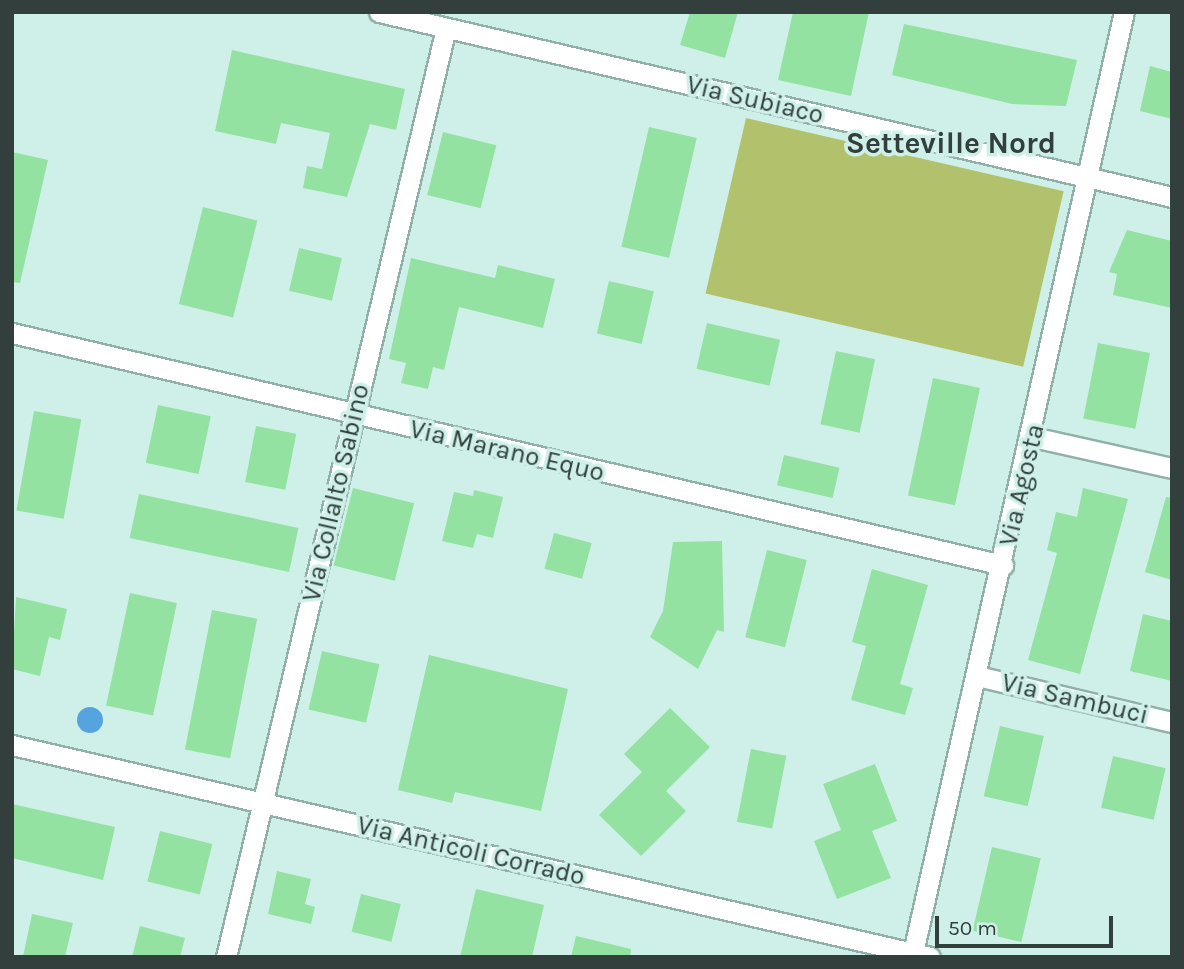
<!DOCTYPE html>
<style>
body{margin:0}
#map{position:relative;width:1184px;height:969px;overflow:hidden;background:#cef0e9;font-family:Karla,sans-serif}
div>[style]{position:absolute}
.green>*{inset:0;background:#b2c26c;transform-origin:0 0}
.water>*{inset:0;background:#55a3df}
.round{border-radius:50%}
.building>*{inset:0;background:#93e2a2;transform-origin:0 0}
.roads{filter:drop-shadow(2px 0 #90b0a9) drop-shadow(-2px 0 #90b0a9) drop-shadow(0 2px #90b0a9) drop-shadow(0 -2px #90b0a9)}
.street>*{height:19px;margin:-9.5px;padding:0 9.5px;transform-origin:9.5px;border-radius:9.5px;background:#fff}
span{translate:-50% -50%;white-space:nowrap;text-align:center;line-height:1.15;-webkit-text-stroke:7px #cef0e9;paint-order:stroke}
.street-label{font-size:26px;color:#323f3c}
.quarter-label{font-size:30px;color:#323f3c;font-weight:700}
.frame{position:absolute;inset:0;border:14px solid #323f3c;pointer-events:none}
.scale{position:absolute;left:935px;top:916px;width:178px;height:32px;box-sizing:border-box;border:4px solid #323f3c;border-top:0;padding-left:9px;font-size:21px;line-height:24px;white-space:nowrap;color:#323f3c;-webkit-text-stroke:5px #cef0e9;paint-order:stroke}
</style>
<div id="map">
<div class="green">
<i style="left:746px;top:118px;width:326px;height:180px;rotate:13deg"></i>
</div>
<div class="water">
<i class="round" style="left:77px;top:707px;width:26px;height:26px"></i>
</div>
<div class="building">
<i style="clip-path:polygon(690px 12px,738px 12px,725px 58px,680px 45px)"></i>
<i style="clip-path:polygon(793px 12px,869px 12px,851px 96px,778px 80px)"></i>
<i style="clip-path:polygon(904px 24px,1077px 60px,1066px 106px,1012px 104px,892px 75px)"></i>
<i style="clip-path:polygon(232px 50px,405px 89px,396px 130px,370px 124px,347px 197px,303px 188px,307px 166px,322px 169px,330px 133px,281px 123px,276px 144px,215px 131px)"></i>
<i style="clip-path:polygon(1150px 66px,1172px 72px,1172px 119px,1140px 111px)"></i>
<i style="left:649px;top:127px;width:49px;height:123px;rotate:13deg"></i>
<i style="left:443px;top:132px;width:55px;height:65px;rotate:14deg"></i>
<i style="clip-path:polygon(12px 152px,48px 160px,20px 283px,12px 282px)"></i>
<i style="left:203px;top:207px;width:56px;height:100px;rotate:14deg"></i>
<i style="clip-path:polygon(1127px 230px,1172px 241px,1172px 308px,1113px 295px,1117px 274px,1109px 272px)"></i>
<i style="left:299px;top:248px;width:44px;height:44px;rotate:13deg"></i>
<i style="clip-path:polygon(411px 258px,495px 278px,498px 265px,555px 279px,543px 328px,459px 307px,444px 370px,433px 367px,428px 389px,401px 383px,406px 363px,389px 359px)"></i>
<i style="left:609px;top:281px;width:46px;height:54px;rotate:13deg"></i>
<i style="left:707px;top:323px;width:75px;height:47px;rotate:13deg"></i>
<i style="left:1098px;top:343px;width:53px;height:77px;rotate:11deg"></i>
<i style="left:836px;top:351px;width:40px;height:75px;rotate:12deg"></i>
<i style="left:933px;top:378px;width:48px;height:120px;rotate:12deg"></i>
<i style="left:158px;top:405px;width:54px;height:59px;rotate:12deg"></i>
<i style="left:34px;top:411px;width:48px;height:101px;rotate:10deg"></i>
<i style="left:256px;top:426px;width:41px;height:57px;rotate:11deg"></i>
<i style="left:784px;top:455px;width:57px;height:31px;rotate:13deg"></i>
<i style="left:353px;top:488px;width:63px;height:80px;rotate:14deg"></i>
<i style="clip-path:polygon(1083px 488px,1128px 499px,1080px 674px,1028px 660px,1057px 553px,1047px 550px,1056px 512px,1077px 517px)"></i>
<i style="clip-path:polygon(474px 490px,503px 497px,493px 538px,477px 534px,473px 548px,442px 541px,454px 492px,473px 496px)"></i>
<i style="left:139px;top:494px;width:163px;height:45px;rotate:12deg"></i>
<i style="clip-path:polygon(1166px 497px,1172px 498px,1172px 580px,1145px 572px)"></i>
<i style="left:554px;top:533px;width:39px;height:37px;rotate:15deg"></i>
<i style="clip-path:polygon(722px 541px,724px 632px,717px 630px,698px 669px,650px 637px,663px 611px,673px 542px)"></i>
<i style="left:767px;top:550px;width:41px;height:90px;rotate:14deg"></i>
<i style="clip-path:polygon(872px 569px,928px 585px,900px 684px,913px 688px,905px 715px,851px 700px,866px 646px,852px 642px)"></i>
<i style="left:130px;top:593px;width:48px;height:115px;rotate:12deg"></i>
<i style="clip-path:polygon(16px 597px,67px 609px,60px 640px,49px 637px,40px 676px,12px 669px)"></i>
<i style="left:212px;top:610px;width:46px;height:142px;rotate:11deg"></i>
<i style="clip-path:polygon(1143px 614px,1172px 621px,1172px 681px,1130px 671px)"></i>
<i style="left:322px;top:651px;width:59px;height:60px;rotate:13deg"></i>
<i style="clip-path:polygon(429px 655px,568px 689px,541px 811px,455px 792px,452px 803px,398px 790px)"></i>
<i style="clip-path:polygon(670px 708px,710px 747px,666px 791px,686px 811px,641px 856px,599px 815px,642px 772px,624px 754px)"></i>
<i style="left:1000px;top:726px;width:45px;height:72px;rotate:13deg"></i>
<i style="left:751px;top:749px;width:36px;height:74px;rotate:11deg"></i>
<i style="left:1113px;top:756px;width:54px;height:53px;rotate:13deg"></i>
<i style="clip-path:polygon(875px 764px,897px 821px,872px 831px,891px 878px,837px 899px,814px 841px,841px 830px,823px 784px)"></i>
<i style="clip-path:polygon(12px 804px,115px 827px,103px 880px,12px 858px)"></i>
<i style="left:160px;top:831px;width:54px;height:52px;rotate:14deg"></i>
<i style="left:992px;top:847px;width:50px;height:86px;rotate:13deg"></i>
<i style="clip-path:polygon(277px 871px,311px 879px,305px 904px,315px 907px,311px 924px,268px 914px)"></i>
<i style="clip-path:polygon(476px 889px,544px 905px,532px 957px,460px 957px)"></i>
<i style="left:361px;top:894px;width:41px;height:39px;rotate:14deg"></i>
<i style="clip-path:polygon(32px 914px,73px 923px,65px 957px,23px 957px)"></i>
<i style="clip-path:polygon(140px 926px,185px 938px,180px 957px,132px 957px)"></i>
<i style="clip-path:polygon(576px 936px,631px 949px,630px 957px,571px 957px)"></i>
</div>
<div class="roads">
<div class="street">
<i style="left:379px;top:12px;width:814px;rotate:13.13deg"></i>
<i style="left:12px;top:333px;width:1018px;rotate:13.18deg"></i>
<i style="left:1033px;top:437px;width:142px;rotate:12.6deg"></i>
<i style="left:977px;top:676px;width:200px;rotate:13.3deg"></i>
<i style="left:12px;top:745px;width:942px;rotate:13deg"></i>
<i style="left:226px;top:957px;width:955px;rotate:-76.68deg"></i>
<i style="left:912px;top:957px;width:968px;rotate:-77.36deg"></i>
</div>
</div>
<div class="street-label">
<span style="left:755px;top:100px;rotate:13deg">Via Subiaco</span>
<span style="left:507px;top:451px;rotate:13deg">Via Marano Equo</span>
<span style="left:1022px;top:485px;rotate:-77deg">Via Agosta</span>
<span style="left:336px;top:493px;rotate:-77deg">Via Collalto Sabino</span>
<span style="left:1075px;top:699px;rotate:13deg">Via Sambuci</span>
<span style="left:471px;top:851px;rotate:13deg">Via Anticoli Corrado</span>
</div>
<div class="quarter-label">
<span style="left:951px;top:143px">Setteville Nord</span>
</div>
<div class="frame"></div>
<div class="scale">50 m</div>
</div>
